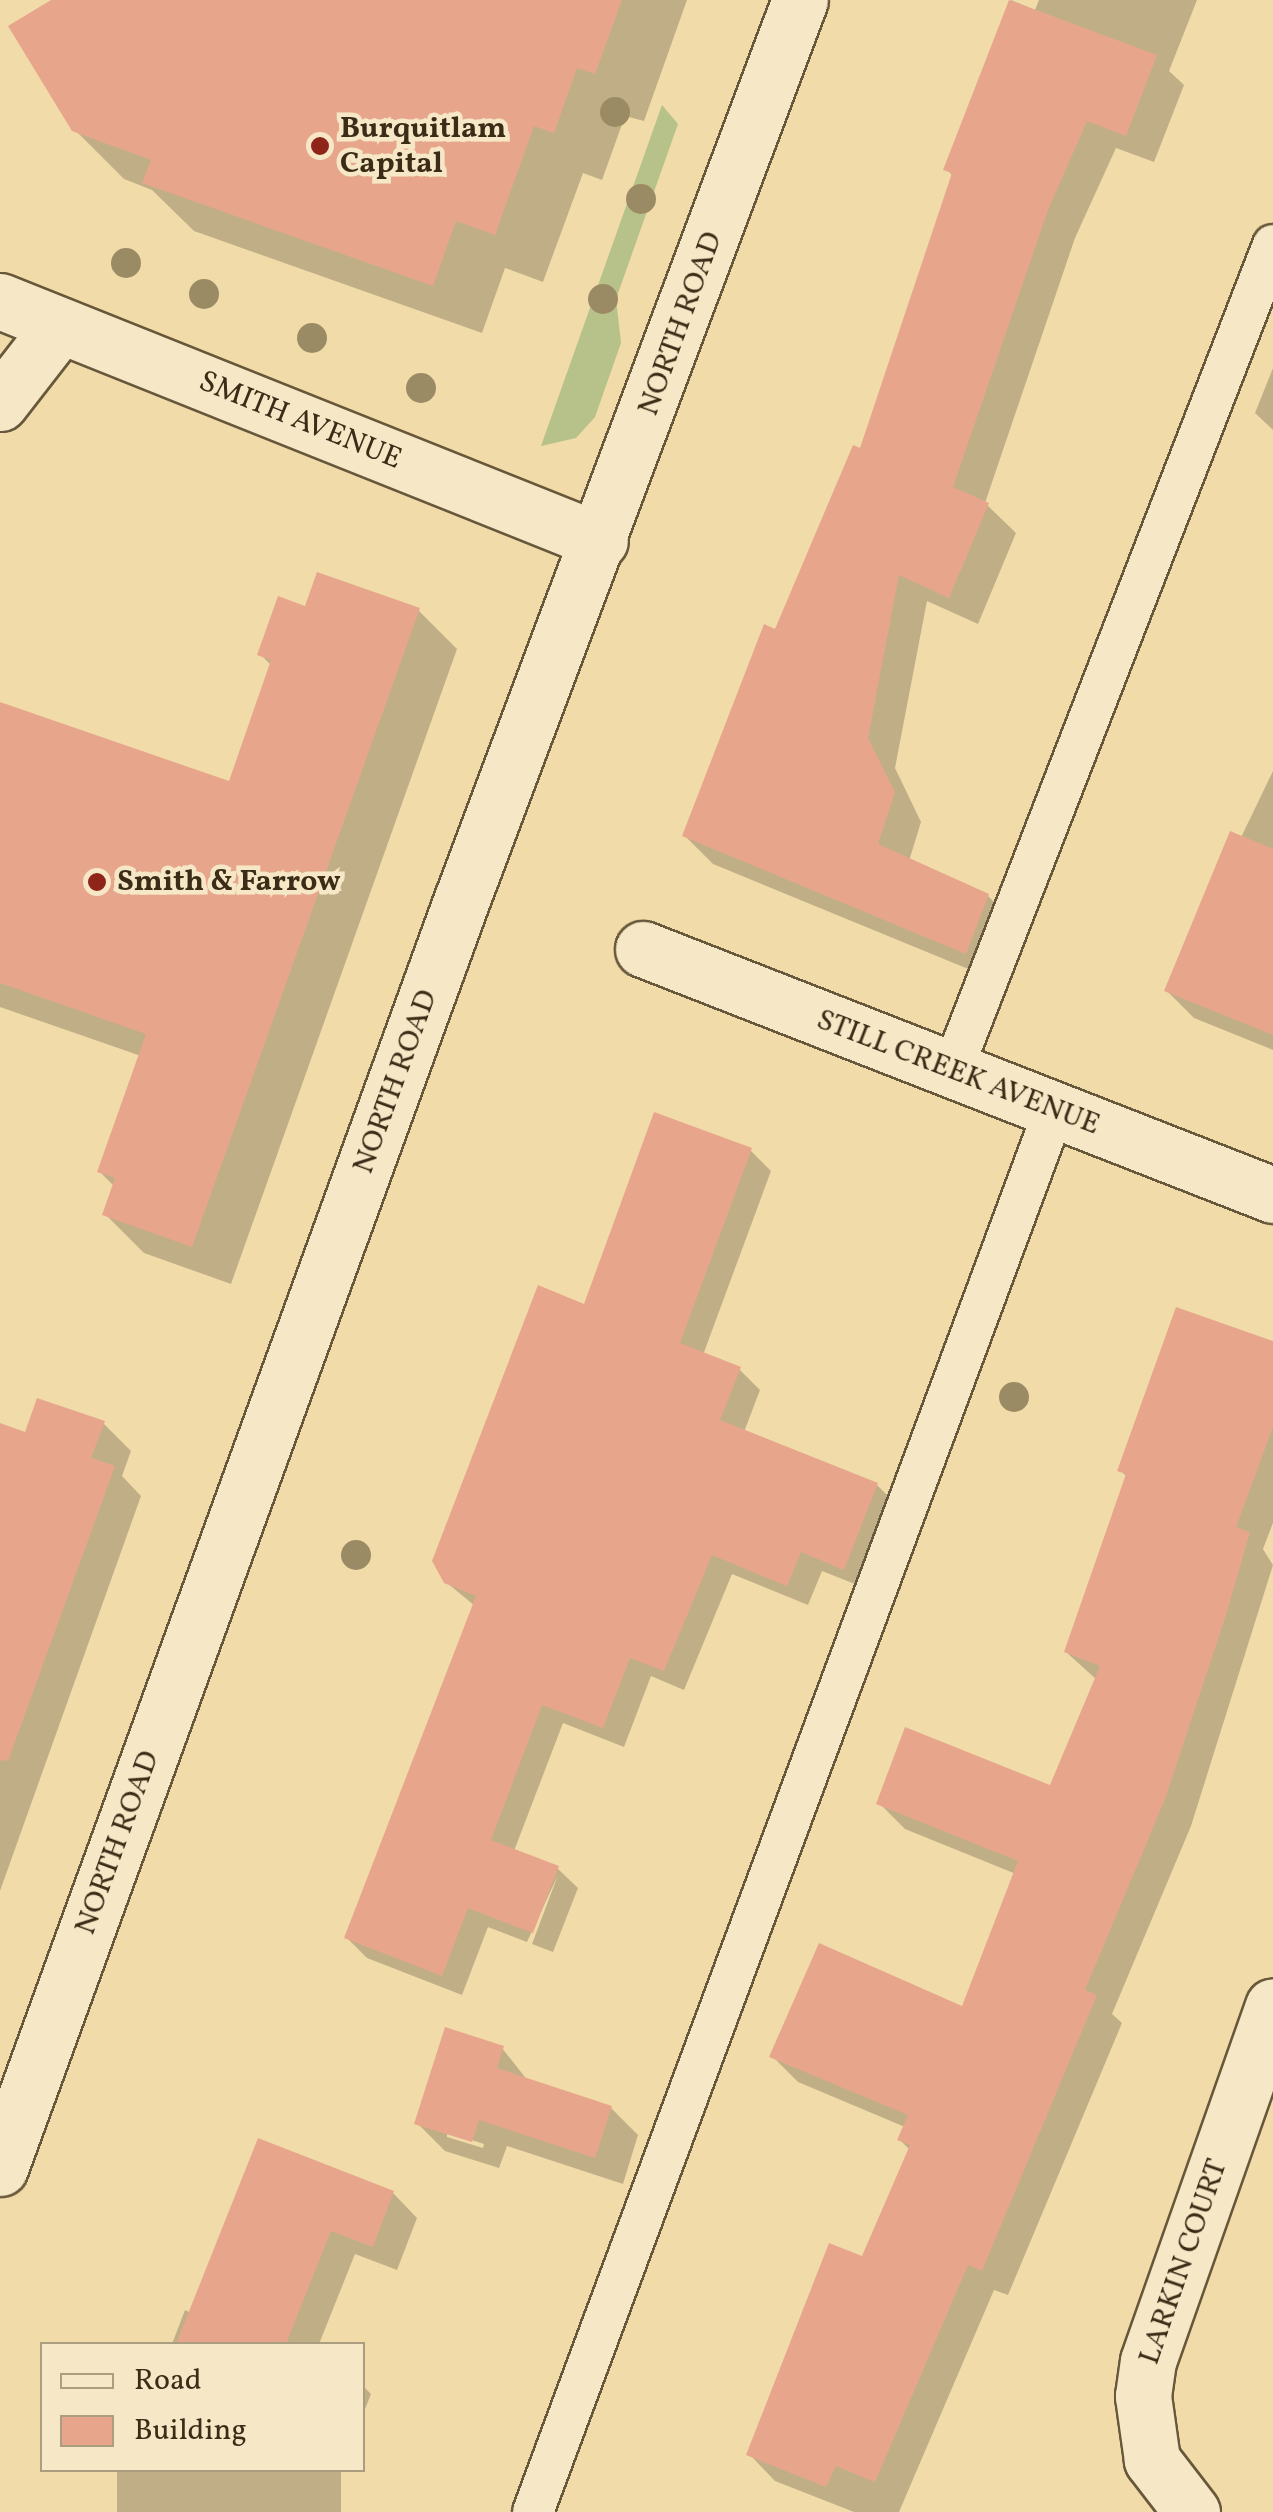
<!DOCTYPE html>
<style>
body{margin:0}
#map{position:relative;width:1273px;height:2512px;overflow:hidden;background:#f1dba8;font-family:Vollkorn,serif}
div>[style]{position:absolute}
.green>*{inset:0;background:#b7c18a}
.shadow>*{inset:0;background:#0003;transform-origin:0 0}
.building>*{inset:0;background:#e7a68c}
.roads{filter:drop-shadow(2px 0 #68583b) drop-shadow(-2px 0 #68583b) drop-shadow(0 2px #68583b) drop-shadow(0 -2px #68583b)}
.lane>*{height:40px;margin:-20px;padding:0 20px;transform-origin:20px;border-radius:20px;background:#f6e8c6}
.street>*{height:55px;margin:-27.5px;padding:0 27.5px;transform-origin:27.5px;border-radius:27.5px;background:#f6e8c6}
.secondary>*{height:55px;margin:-27.5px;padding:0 27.5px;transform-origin:27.5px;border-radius:27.5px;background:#f6e8c6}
.trees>*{width:30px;height:30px;margin:-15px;border-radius:50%;background:#9b8b65}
.dots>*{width:28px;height:28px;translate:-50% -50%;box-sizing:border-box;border:5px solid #f6e8c6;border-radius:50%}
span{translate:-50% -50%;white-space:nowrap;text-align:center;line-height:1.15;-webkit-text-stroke:9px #f6e8c6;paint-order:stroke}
.poi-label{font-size:30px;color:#3b2c17;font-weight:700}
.left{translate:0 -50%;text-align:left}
.street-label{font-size:30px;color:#3b2c17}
.legend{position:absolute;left:40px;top:2342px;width:325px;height:130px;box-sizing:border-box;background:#f6e8c6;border:2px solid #ab9d80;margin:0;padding:12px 18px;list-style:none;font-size:30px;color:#3b2c17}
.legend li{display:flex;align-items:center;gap:20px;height:50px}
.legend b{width:50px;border:2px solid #ab9d80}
</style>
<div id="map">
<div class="green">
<i style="clip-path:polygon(662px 105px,678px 124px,616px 299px,621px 343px,595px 417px,576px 438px,541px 446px)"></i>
</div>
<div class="shadow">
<i style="clip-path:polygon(55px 0,687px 0,644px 121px,625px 116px,602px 180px,583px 173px,543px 282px,505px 268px,482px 333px,194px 231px,152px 190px,124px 179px,74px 129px)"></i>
<i style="clip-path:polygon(1011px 0,1035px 10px,1039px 0,1197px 0,1169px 71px,1184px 85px,1154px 162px,1116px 148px,1075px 238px,985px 503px,1016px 533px,978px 624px,927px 601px,895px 768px,921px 822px,909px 861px,988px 896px,1016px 924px,995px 980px,713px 864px,685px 836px,862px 451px,954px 177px,946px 169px)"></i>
<i style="clip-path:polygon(1273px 368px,1273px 430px,1255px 413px)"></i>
<i style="clip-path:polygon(419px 611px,457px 649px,231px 1284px,144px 1253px,105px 1214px,115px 1187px,100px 1172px,141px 1056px,0 1007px,0 723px,231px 784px,272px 666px,260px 654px)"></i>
<i style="clip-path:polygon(1273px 771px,1273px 1050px,1194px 1018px,1167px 991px)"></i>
<i style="clip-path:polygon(750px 1150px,771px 1171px,703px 1355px,739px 1369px,760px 1390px,744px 1432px,877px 1485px,898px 1506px,865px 1588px,822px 1571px,808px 1605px,732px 1574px,684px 1690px,651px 1676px,624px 1747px,563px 1723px,514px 1851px,557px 1868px,578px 1888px,553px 1952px,532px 1944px,558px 1875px,527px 1942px,488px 1927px,462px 1995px,367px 1958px,347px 1938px,475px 1606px,446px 1582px,585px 1307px)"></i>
<i style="clip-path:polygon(1273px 1344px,1273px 1523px,1263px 1549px,1273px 1565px,1191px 1826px,1112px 2014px,1122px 2023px,1008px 2295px,994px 2290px,899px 2512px,854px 2512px,775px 2481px,749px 2454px,864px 2259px,910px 2150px,900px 2140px,905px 2127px,798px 2082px,772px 2056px,964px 2009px,1016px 1874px,905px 1829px,879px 1803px,1052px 1788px,1097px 1680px,1066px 1652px,1128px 1478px,1120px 1470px)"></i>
<i style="clip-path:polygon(103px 1423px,131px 1451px,122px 1476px,141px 1496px,0 1891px,0 1452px,26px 1436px)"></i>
<i style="clip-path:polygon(evenodd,502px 2048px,528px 2081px,611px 2108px,638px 2135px,623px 2184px,507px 2146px,499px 2168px,445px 2151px,417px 2123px,502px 2048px,447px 2132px,484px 2144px,483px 2148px,447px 2137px,447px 2132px)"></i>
<i style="clip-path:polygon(393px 2193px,417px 2218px,397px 2270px,355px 2254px,319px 2344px,172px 2344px,185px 2310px,191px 2313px)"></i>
<i style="clip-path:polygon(362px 2385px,371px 2394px,362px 2417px)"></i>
<i style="left:117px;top:2470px;width:224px;height:45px"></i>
</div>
<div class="building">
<i style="clip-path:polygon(51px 0,622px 0,595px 74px,577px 68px,554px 133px,534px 126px,495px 235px,456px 221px,433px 286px,142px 183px,151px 160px,72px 131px,8px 26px)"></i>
<i style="clip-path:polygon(1009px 0,1157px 55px,1126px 136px,1087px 121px,1048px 210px,953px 487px,989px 503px,949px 598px,899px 575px,868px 738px,895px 792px,878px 844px,989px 894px,966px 954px,682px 836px,764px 624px,775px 629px,853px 445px,860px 448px,952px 173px,943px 170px)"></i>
<i style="clip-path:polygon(317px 572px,420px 608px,192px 1247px,102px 1215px,115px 1178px,97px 1172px,146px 1034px,0 983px,0 702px,229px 781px,271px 660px,257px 655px,278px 596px,305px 606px)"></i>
<i style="clip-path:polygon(1230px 831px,1273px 849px,1273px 1035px,1164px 991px)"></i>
<i style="clip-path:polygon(654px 1112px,752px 1148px,680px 1343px,741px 1367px,720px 1420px,878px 1483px,844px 1570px,801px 1552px,787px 1586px,712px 1555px,664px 1671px,630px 1658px,603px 1728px,542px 1705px,491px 1840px,559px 1866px,533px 1933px,468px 1908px,442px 1976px,344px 1938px,476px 1596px,444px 1583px,432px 1561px,538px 1285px,584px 1304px)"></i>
<i style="clip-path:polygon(1176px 1307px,1273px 1341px,1273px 1427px,1236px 1527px,1250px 1532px,1226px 1615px,1165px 1799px,1085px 1990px,1097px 1995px,982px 2271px,968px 2265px,875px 2482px,836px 2466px,826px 2487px,746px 2455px,829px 2243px,862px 2256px,910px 2145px,897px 2140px,908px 2115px,769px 2057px,819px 1943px,962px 2006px,1018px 1861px,876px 1804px,905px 1727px,1050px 1785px,1100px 1666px,1064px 1652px,1126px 1474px,1117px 1471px)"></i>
<i style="clip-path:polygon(37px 1398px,105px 1421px,91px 1458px,115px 1466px,8px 1761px,0 1760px,0 1423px,25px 1432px)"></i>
<i style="clip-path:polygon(445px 2027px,504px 2046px,497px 2068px,612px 2106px,595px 2158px,479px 2120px,472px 2142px,414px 2124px)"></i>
<i style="clip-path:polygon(258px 2138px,394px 2191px,373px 2247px,331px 2231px,286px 2344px,176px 2344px)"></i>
</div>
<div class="roads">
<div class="lane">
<i style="left:952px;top:1071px;width:886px;rotate:-68.76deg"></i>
<i style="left:533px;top:2512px;width:1495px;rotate:-69.6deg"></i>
</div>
<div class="street">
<i style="left:0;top:403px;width:96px;rotate:-52.2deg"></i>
<i style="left:643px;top:949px;width:676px;rotate:21.33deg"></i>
<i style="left:1192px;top:2512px;width:66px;rotate:-127.6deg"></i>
<i style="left:1152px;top:2460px;width:65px;rotate:-98deg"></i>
<i style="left:1143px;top:2396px;width:35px;rotate:-82deg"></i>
<i style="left:1148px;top:2361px;width:376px;rotate:-70.6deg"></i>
</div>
<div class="secondary">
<i style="left:0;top:301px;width:646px;rotate:21.8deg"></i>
<i style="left:0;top:2168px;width:1350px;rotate:-70deg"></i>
<i style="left:462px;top:899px;width:960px;rotate:-69.4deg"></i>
</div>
</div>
<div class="trees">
<i style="left:615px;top:112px"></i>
<i style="left:641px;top:199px"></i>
<i style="left:126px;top:263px"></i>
<i style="left:204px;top:294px"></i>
<i style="left:603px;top:299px"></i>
<i style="left:312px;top:338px"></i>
<i style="left:421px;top:388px"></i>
<i style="left:1014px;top:1397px"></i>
<i style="left:356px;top:1555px"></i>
</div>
<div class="dots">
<i style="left:320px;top:146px;background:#8f2418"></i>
<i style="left:97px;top:882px;background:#8f2418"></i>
</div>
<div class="poi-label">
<span class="left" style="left:340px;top:146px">Burquitlam<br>Capital</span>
<span class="left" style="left:117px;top:882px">Smith &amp; Farrow</span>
</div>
<div class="street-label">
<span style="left:681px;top:324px;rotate:-70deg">NORTH ROAD</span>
<span style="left:300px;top:421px;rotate:22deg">SMITH AVENUE</span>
<span style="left:958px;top:1073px;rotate:21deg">STILL CREEK AVENUE</span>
<span style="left:396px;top:1082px;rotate:-70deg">NORTH ROAD</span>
<span style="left:118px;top:1843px;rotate:-70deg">NORTH ROAD</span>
<span style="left:1184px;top:2262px;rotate:-71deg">LARKIN COURT</span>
</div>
<ul class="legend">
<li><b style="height:12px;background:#f6e8c6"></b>Road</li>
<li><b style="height:28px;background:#e7a68c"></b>Building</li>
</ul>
</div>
